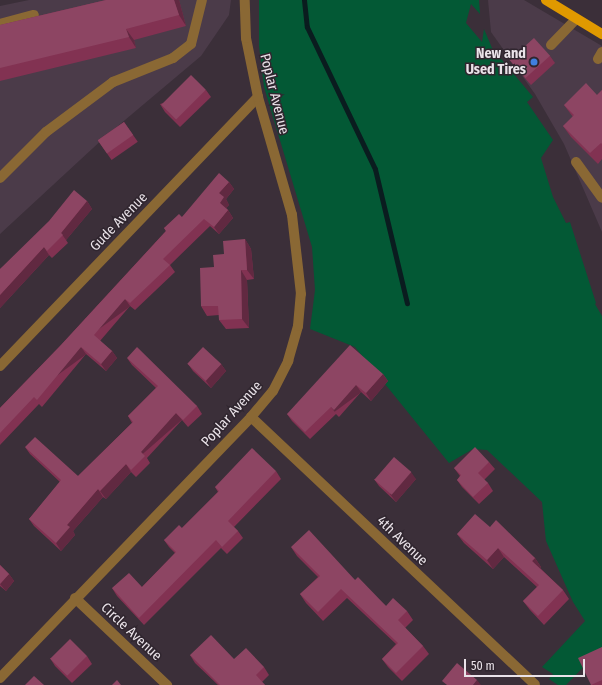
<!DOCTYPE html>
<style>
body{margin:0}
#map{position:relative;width:602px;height:685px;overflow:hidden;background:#3b2f39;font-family:"Fira Sans Condensed",sans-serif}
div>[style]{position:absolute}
.built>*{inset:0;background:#4b3b49}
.green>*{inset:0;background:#035935}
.stream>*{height:5px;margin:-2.5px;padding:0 2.5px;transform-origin:2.5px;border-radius:2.5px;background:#0a1c1f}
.service>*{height:10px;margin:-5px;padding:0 5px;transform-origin:5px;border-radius:5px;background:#8a6834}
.minor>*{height:10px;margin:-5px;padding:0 5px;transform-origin:5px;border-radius:5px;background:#8a6834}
.primary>*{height:10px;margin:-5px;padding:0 5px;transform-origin:5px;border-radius:5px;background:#e09900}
.wall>*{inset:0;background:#823252;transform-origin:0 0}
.shaded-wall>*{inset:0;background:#612941;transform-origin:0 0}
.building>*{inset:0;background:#8d4563;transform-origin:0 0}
.dots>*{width:11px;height:11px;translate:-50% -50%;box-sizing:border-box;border:2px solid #30262f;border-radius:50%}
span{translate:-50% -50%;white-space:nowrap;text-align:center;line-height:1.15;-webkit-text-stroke:3px #30262f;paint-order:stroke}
.poi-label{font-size:14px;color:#eae3e9;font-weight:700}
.right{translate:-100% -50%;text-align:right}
.street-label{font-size:14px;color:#eae3e9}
.scale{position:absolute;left:464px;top:659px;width:121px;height:18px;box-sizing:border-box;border:2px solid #eae3e9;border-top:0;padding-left:5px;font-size:12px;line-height:14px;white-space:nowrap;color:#eae3e9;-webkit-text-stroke:3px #30262f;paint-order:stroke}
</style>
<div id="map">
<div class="built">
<i style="clip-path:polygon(29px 0,231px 0,229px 15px,201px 56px,106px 136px,0 234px,0 6px)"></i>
<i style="clip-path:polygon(488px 0,524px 0,602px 46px,602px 232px,564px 144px,535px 94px,491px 32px)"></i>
</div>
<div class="green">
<i style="clip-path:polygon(259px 0,479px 0,480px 14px,471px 4px,466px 23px,482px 42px,484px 29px,492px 48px,533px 97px,527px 102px,553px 140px,541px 158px,553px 197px,566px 223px,570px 222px,596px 303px,595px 304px,602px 316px,602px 648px,566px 685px,558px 685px,549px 679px,553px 674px,542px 667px,585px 621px,573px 602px,546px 541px,542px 502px,487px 450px,473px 449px,449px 463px,355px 347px,310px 329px,315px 290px,312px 247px,264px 87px,259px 46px)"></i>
</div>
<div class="stream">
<i style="left:304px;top:0;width:27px;rotate:84deg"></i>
<i style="left:307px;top:27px;width:157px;rotate:64.4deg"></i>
<i style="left:375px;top:169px;width:138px;rotate:76.6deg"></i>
</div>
<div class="service">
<i style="left:0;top:24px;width:35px;rotate:-15deg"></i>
<i style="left:551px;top:45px;width:36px;rotate:-46deg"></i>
<i style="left:598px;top:59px;width:8px;rotate:-60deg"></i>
<i style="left:576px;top:162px;width:44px;rotate:54.2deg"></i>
<i style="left:0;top:178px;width:65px;rotate:-45deg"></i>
<i style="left:46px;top:132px;width:84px;rotate:-36.7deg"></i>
<i style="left:113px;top:82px;width:65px;rotate:-21.8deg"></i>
<i style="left:173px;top:58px;width:23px;rotate:-38deg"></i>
<i style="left:191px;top:44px;width:45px;rotate:-76deg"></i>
</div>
<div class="minor">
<i style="left:0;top:366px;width:373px;rotate:-46.2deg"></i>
<i style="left:251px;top:417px;width:390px;rotate:43.3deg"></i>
<i style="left:75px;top:598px;width:127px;rotate:43.4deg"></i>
<i style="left:0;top:678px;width:362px;rotate:-46.1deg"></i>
<i style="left:251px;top:417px;width:34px;rotate:-50deg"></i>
<i style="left:273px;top:391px;width:34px;rotate:-63deg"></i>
<i style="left:288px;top:361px;width:36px;rotate:-74deg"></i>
<i style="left:298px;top:326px;width:32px;rotate:-85deg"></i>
<i style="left:301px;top:294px;width:80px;rotate:-96.5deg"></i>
<i style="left:292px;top:215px;width:123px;rotate:-106.1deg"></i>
<i style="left:258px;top:97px;width:60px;rotate:-101.5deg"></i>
<i style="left:246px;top:38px;width:38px;rotate:-92deg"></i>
</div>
<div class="primary">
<i style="left:546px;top:0;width:66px;rotate:31.3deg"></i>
</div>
<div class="wall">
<i style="clip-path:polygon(106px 0,179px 0,186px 26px,134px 40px,136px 48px,0 81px,0 25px)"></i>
<i style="clip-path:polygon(550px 56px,555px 63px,531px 85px,515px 67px,510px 60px)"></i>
<i style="clip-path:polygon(206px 90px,211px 97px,180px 127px,165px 112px,160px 104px)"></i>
<i style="clip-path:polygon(602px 90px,602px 159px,598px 164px,571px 137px,563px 126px,573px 117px,564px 105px,597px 95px)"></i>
<i style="left:124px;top:122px;width:24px;height:32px;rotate:55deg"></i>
<i style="clip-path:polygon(229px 182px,234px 189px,226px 199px,229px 205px,226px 208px,228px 210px,233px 218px,219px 234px,210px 226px,170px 265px,175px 272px,135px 310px,130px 306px,100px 341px,112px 351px,117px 358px,106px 371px,86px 354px,42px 407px,39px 404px,0 445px,0 408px,61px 345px,166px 231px,164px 228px,182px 217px)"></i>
<i style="clip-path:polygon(87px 201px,92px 209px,66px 240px,68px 243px,52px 258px,49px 255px,0 308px,0 269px)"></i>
<i style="clip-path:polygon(245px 239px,251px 249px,254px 279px,247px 280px,249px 328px,226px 329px,219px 320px,219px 315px,207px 316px,201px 306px,214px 267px,224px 254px)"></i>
<i style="clip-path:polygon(127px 358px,197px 406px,202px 414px,188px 427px,182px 420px,147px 458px,150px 463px,136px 477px,131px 472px,106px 499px,103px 497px,73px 531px,75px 535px,61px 551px,34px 526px,29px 519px,60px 482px,30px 454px,25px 447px,78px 476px,132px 423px,128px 416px,156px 388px,132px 365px)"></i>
<i style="clip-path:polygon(188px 364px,221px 364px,226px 371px,211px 388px,193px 371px)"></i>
<i style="clip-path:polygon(383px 374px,388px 381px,371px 401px,361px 392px,339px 417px,336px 414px,310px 439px,292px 421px,287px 414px)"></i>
<i style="clip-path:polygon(489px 462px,495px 469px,484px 480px,488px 483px,493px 491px,479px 504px,462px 487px,457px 480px,460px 476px,454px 468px)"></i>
<i style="clip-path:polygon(276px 471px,281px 479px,234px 527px,238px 531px,243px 538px,227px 554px,221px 548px,144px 625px,117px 596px,112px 588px,142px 587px,175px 553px,169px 547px,164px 540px,182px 528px,218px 492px,215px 487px)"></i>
<i style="clip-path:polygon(374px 479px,416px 479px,396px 502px,379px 486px)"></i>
<i style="clip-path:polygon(490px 527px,535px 558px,541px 567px,540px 568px,563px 590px,569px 599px,544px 625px,530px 610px,523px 601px,537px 587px,504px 557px,493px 569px,464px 543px,457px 534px)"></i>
<i style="clip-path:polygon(291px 547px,355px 580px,386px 606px,407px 611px,413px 620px,405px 628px,423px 646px,429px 654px,402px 681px,388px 667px,382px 659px,396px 644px,347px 598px,323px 621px,306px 603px,300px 594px,318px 577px,297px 556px)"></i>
<i style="clip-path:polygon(0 565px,9px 574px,14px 581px,6px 591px,0 586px)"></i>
<i style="clip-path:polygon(602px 647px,602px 685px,591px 685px)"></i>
<i style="clip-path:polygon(190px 655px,234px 659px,264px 667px,269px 675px,262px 682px,265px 685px,218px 685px,195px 663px)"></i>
<i style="clip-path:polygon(87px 656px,92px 664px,72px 683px,55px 666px,50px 658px)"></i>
</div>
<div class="shaded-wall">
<i style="clip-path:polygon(174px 0,179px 0,186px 26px,179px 15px)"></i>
<i style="clip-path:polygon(126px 29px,134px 40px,136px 48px,129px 37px)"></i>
<i style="clip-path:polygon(229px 182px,234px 189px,226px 199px,229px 205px,225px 210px,220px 203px,219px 193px)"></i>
<i style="clip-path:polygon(87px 201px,92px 209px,66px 240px,61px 233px)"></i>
<i style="clip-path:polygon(228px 210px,233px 218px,219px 234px,214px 227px)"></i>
<i style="clip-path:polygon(245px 239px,251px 249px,254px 279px,247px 270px)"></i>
<i style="clip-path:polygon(44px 247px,49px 255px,0 308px,0 295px)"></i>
<i style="clip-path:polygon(241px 270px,247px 280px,249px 328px,242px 319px)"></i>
<i style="left:125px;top:299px;width:9px;height:48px;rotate:54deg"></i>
<i style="left:81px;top:347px;width:9px;height:69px;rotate:54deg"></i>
<i style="clip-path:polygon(112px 351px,117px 358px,106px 371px,101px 364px)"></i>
<i style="clip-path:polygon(221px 364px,226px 371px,211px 388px,206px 381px)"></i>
<i style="clip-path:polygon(383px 374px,388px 381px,371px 401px,366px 393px)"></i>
<i style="left:356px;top:385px;width:9px;height:33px;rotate:54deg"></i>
<i style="left:176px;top:413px;width:9px;height:52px;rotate:49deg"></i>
<i style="clip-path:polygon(126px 464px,131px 472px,106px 499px,100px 491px)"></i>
<i style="clip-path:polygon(411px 472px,416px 479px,396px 502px,390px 494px)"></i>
<i style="clip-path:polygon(98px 489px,103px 497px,73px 531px,75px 535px,61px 551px,56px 543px,67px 525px)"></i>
<i style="clip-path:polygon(498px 548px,504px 557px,493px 569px,487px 560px)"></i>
<i style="clip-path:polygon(535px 558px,541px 567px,539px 570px,532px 561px)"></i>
<i style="clip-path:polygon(9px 574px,14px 581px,6px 591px,0 584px)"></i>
<i style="clip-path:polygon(477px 680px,481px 685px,473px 685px)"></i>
</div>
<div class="building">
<i style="clip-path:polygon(106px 0,174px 0,179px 15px,126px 29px,129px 37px,0 68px,0 25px)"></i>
<i style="left:534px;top:38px;width:24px;height:33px;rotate:48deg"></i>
<i style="left:191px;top:75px;width:21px;height:42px;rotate:45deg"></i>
<i style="clip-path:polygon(586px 83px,597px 95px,602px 90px,602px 144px,601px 143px,590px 153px,563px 126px,574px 115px,564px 105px)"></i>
<i style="left:124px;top:122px;width:16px;height:32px;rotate:55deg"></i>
<i style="clip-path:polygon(219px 173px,229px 182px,219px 193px,224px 197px,220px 203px,228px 210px,214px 227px,204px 219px,163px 259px,170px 265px,130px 303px,125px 299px,94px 335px,112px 351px,101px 364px,81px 347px,37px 400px,34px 397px,0 433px,0 408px,61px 345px,166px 231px,164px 228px,179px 214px,182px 217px)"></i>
<i style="clip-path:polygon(74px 190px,87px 201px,61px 233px,63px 235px,47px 251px,44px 247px,0 295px,0 269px,49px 221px)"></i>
<i style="clip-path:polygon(245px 239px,247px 270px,241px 270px,242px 319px,219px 320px,218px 306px,201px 306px,200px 268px,214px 267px,213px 255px,224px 254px,223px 241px)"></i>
<i style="clip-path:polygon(350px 345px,383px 374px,366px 393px,356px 385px,334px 410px,331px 407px,305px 432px,287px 414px)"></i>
<i style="clip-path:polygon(137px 347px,197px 406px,183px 420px,176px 413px,141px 452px,145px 456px,131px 470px,126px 464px,100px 491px,98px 489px,67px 525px,70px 527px,56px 543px,29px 519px,61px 480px,25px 447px,35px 437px,78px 476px,133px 422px,128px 416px,158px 386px,127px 358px)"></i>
<i style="left:203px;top:347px;width:25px;height:23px;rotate:43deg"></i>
<i style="clip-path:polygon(475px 447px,489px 462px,478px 473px,488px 483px,473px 497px,457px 480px,461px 475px,454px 468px)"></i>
<i style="clip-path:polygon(252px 448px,276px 471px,228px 521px,238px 531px,222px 547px,216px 540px,139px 618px,112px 588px,129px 573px,142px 587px,176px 552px,164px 540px,179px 525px,182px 528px,219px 491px,215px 487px)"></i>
<i style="left:394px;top:457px;width:23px;height:30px;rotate:41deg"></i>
<i style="clip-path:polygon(475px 514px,490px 527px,496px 520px,535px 558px,532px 561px,563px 590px,538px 616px,523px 601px,539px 585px,498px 548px,487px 560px,457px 534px)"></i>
<i style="clip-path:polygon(309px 530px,355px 580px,358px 577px,386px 606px,393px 598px,407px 611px,398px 620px,423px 646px,396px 673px,382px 659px,398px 643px,341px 589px,318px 612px,300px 594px,320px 576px,291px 547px)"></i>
<i style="clip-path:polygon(0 565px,9px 574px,0 584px)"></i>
<i style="clip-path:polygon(211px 635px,234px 659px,246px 648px,264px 667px,256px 675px,265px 685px,220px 685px,190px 655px)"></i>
<i style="left:70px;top:639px;width:24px;height:28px;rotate:45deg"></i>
<i style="clip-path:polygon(602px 647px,602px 680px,591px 685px,578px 658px)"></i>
<i style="clip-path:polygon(457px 663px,477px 680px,473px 685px,447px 685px,442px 681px)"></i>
<i style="clip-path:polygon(34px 676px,44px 685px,25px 685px)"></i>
<i style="clip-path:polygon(117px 680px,121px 685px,112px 685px)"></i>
</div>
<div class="dots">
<i style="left:534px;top:62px;background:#3f7fe0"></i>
</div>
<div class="poi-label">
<span class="right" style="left:526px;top:62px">New and<br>Used Tires</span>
</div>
<div class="street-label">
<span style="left:274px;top:94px;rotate:76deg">Poplar Avenue</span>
<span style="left:119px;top:222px;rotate:-46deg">Gude Avenue</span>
<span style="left:232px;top:414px;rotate:-48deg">Poplar Avenue</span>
<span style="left:402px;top:541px;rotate:44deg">4th Avenue</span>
<span style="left:131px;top:632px;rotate:43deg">Circle Avenue</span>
</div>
<div class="scale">50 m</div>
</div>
